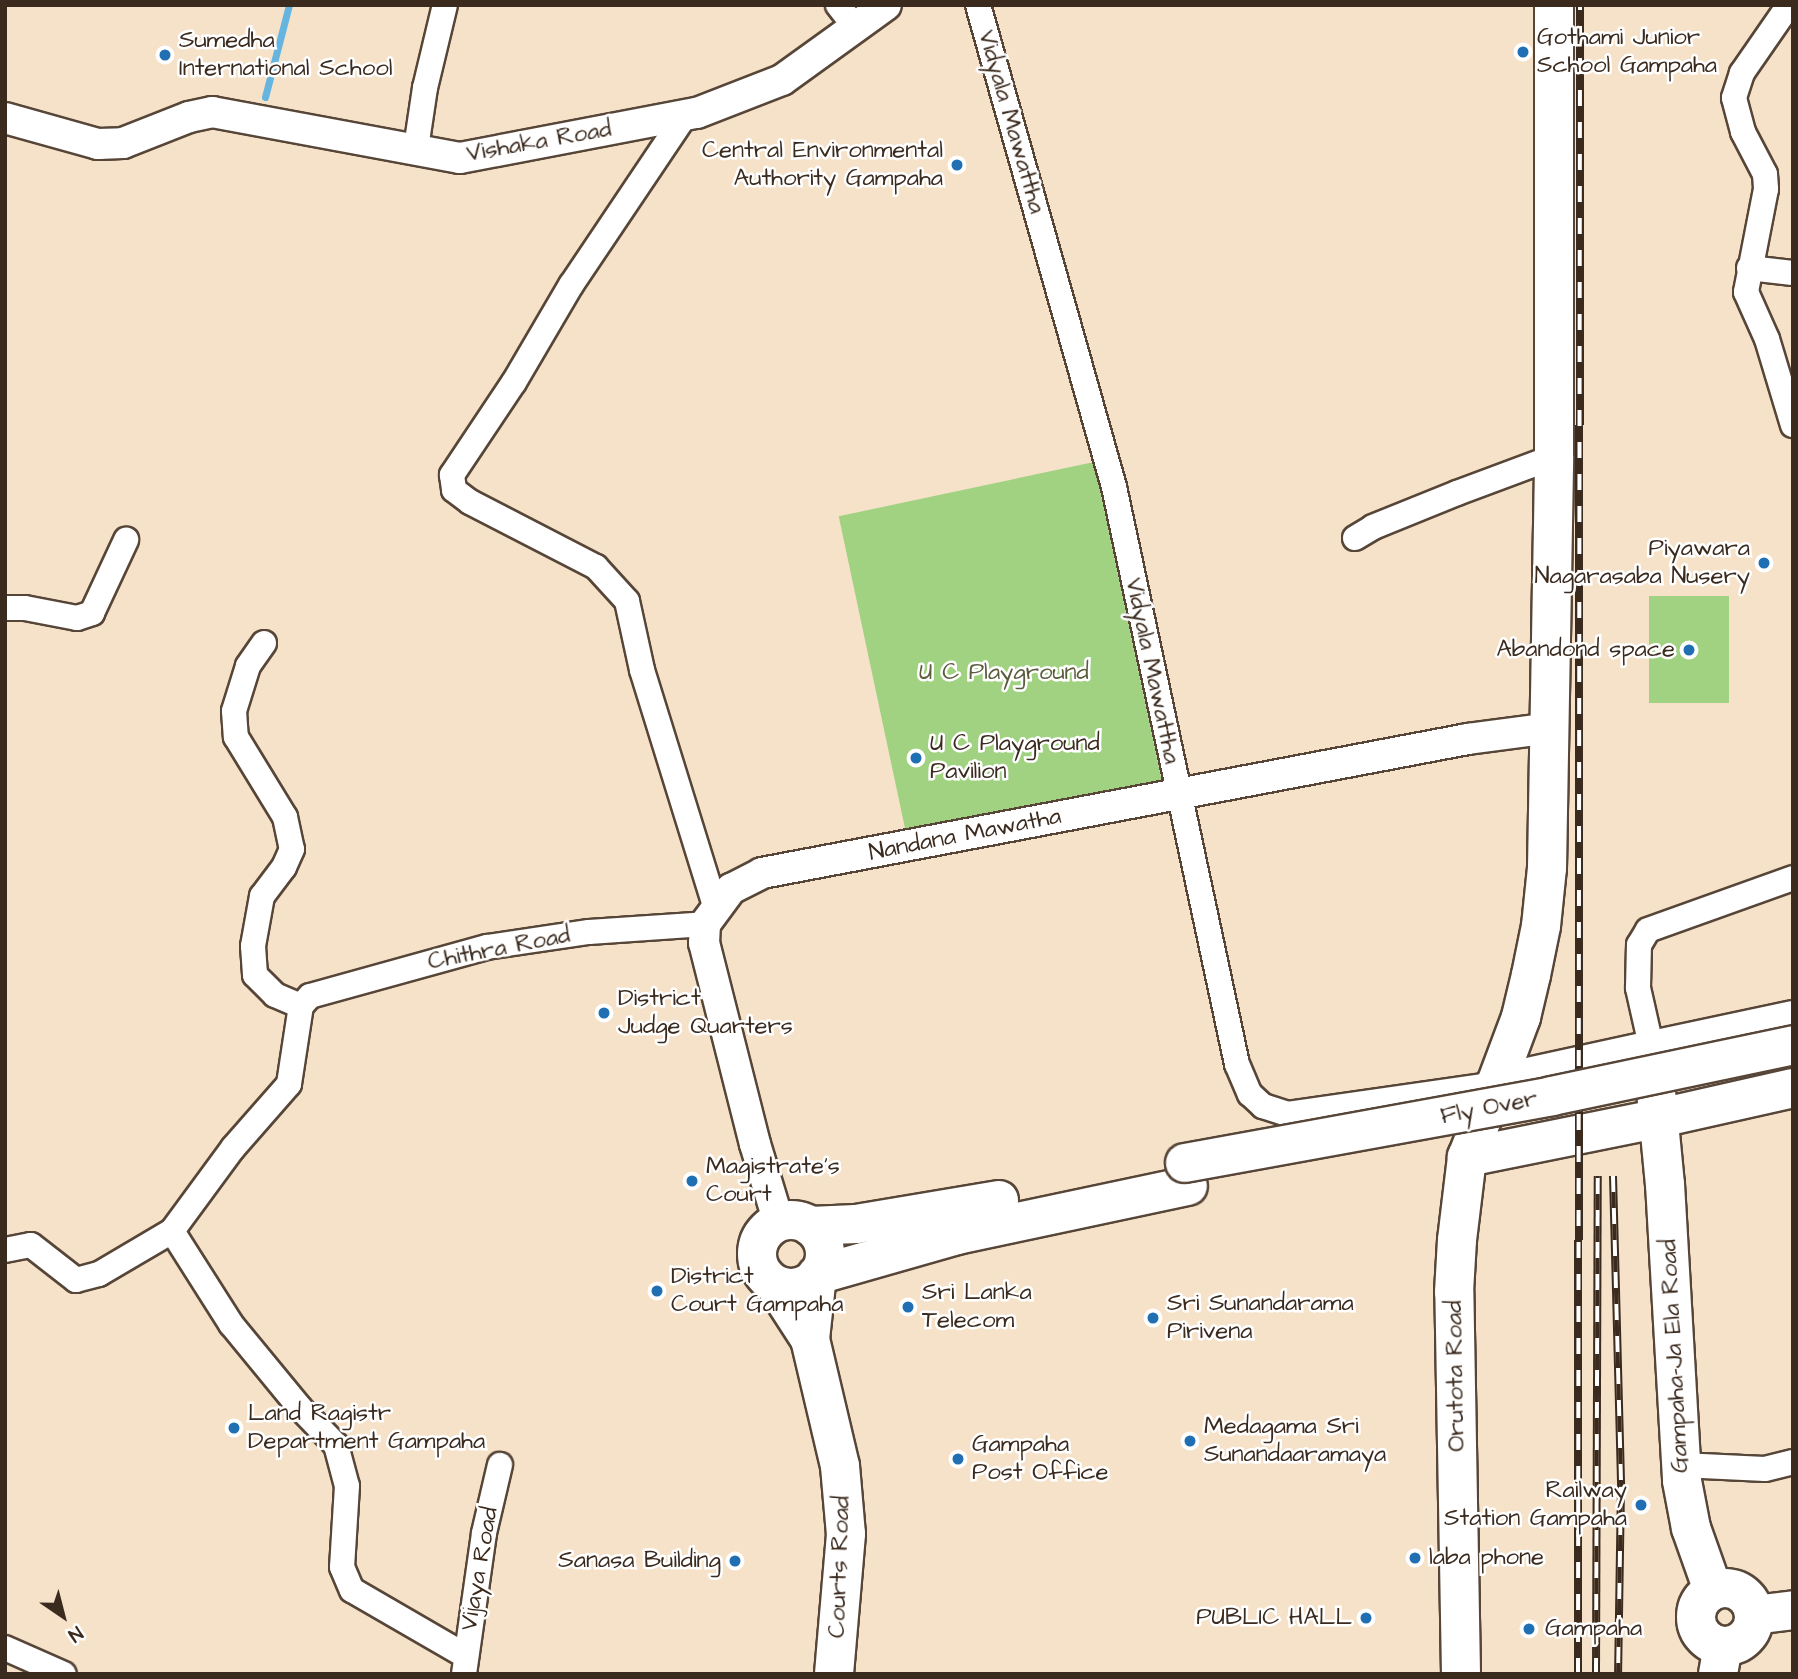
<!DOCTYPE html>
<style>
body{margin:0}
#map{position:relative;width:1798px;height:1679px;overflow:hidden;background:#f5e2c9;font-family:"Architects Daughter",sans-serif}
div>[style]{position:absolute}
.green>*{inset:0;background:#a1d281;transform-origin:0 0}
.stream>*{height:7px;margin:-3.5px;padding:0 3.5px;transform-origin:3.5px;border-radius:3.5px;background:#65b5e0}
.roads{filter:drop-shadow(2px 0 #574638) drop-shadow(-2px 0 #574638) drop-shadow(0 2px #574638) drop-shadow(0 -2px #574638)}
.minor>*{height:24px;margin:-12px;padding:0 12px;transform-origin:12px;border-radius:12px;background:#fff}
.tertiary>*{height:30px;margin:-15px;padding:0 15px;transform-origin:15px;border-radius:15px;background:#fff}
.primary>*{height:38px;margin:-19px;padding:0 19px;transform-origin:19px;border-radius:19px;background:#fff}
.primary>.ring{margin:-19px;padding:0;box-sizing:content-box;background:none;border:38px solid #fff;border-radius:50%}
.trunk>*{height:38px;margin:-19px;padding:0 19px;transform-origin:19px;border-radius:19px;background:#fff}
.trunk>.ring{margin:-19px;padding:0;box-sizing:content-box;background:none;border:38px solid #fff;border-radius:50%}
.rail>*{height:8px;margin-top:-4px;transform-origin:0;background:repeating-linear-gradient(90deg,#fff 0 16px,#3b2a1e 0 32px);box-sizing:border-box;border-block:2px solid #3b2a1e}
.bridges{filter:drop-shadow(2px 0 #574638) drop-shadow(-2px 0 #574638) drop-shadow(0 2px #574638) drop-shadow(0 -2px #574638)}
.primary-bridge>*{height:38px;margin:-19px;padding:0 19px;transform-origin:19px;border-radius:19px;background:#fff}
.dots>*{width:19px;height:19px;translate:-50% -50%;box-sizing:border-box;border:4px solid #fff;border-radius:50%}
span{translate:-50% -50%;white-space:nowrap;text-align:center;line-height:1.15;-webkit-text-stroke:5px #fff;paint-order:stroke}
.poi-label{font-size:24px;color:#3b2a1e}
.left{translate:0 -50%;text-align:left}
.right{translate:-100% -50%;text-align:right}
.street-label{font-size:24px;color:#3b2a1e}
.park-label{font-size:24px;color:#5a5c3c}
.frame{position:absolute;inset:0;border:7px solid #3b2a1e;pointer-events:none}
.north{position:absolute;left:28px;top:1581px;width:70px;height:70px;-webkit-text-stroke:5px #fff;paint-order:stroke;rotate:145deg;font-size:19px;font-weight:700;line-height:28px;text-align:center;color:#3b2a1e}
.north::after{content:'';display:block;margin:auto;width:24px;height:32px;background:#3b2a1e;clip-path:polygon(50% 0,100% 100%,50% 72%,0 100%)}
</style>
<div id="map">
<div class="green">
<i style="left:1094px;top:462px;width:326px;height:261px;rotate:78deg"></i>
<i style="left:1729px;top:596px;width:107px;height:80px;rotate:90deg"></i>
</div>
<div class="stream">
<i style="left:265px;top:97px;width:95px;rotate:-75.4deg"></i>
</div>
<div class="roads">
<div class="minor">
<i style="left:838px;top:5px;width:29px;rotate:52deg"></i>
<i style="left:978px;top:5px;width:501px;rotate:74.24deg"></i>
<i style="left:1114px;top:487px;width:590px;rotate:77.97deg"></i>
<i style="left:1237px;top:1064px;width:33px;rotate:67deg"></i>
<i style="left:1250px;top:1094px;width:18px;rotate:43deg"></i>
<i style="left:1263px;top:1106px;width:26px;rotate:18deg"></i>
<i style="left:1288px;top:1114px;width:210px;rotate:-8.2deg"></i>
<i style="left:1789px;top:5px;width:83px;rotate:124.7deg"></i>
<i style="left:1742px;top:73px;width:26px;rotate:108deg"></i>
<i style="left:1734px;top:98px;width:35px;rotate:75deg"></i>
<i style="left:1743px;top:132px;width:47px;rotate:62.4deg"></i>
<i style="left:1765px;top:174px;width:15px;rotate:86deg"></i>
<i style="left:1766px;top:189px;width:105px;rotate:101deg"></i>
<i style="left:1746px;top:292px;width:51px;rotate:65.9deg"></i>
<i style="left:1767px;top:339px;width:90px;rotate:73.2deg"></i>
<i style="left:684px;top:117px;width:202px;rotate:123.9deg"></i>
<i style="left:571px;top:285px;width:113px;rotate:120.4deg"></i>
<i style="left:514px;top:382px;width:112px;rotate:123.7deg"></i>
<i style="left:452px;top:475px;width:15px;rotate:82deg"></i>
<i style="left:454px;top:490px;width:20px;rotate:37deg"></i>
<i style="left:470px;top:502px;width:142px;rotate:27.3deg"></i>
<i style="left:596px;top:567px;width:46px;rotate:47.6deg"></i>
<i style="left:627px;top:601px;width:71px;rotate:77.7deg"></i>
<i style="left:642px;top:670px;width:250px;rotate:72.8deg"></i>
<i style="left:416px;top:148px;width:61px;rotate:-81.5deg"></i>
<i style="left:425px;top:88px;width:85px;rotate:-76.5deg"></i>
<i style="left:1749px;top:268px;width:44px;rotate:6.5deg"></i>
<i style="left:1355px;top:538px;width:21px;rotate:-31deg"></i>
<i style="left:1373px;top:527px;width:91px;rotate:-22deg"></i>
<i style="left:1457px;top:493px;width:103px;rotate:-20.4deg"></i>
<i style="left:5px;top:608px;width:20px"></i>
<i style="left:25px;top:608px;width:53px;rotate:10.9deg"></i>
<i style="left:77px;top:618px;width:16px;rotate:-18deg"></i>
<i style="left:92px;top:613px;width:81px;rotate:-65deg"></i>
<i style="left:264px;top:643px;width:28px;rotate:125deg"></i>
<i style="left:248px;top:666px;width:47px;rotate:107.3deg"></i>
<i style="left:234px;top:711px;width:26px;rotate:86deg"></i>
<i style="left:236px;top:737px;width:94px;rotate:58.5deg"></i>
<i style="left:285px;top:817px;width:33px;rotate:78deg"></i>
<i style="left:292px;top:849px;width:20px;rotate:114deg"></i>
<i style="left:284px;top:867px;width:36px;rotate:127deg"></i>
<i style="left:262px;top:896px;width:51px;rotate:100.2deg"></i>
<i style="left:253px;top:946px;width:29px;rotate:86deg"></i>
<i style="left:255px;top:975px;width:28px;rotate:45deg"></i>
<i style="left:275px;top:995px;width:28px;rotate:23deg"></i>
<i style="left:301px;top:1006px;width:13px;rotate:-48deg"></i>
<i style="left:310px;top:996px;width:184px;rotate:-15.5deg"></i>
<i style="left:487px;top:947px;width:103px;rotate:-8.4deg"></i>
<i style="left:589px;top:932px;width:116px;rotate:-3.9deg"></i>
<i style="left:1652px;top:1050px;width:64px;rotate:-102.7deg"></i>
<i style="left:1638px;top:988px;width:43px;rotate:-88.7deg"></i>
<i style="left:1639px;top:945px;width:17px;rotate:-59deg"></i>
<i style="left:1648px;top:930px;width:154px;rotate:-19.7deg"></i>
<i style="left:172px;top:1231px;width:110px;rotate:57.6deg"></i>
<i style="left:231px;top:1324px;width:109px;rotate:50.6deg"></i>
<i style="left:300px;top:1408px;width:52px;rotate:45.8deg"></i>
<i style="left:336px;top:1445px;width:42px;rotate:75deg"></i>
<i style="left:347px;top:1486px;width:81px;rotate:93.5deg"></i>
<i style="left:342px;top:1567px;width:25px;rotate:67deg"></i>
<i style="left:352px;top:1590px;width:132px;rotate:30.1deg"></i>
<i style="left:5px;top:1250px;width:26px;rotate:-11deg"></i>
<i style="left:31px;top:1245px;width:57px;rotate:37.9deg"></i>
<i style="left:76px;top:1280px;width:24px;rotate:-15deg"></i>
<i style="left:99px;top:1274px;width:85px;rotate:-30.5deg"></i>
<i style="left:172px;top:1231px;width:103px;rotate:-53.7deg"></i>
<i style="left:233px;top:1148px;width:85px;rotate:-48.8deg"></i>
<i style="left:289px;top:1084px;width:79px;rotate:-81.3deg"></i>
<i style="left:1681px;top:1465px;width:84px;rotate:2.7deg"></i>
<i style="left:1765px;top:1469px;width:29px;rotate:-14deg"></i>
<i style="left:5px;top:1648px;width:64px;rotate:23.8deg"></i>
<i style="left:464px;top:1674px;width:142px;rotate:-81.9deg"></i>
<i style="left:484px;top:1533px;width:70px;rotate:-76.8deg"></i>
</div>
<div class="tertiary">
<i style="left:5px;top:118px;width:97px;rotate:15.6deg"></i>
<i style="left:98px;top:144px;width:25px;rotate:-2deg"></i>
<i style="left:123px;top:143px;width:71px;rotate:-21.5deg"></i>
<i style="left:189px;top:117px;width:24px;rotate:-12deg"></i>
<i style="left:212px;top:112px;width:252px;rotate:10.5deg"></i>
<i style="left:460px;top:158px;width:241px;rotate:-10.8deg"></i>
<i style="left:697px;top:113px;width:91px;rotate:-21.2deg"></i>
<i style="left:782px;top:80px;width:128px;rotate:-35.8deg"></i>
<i style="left:779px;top:1223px;width:83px;rotate:-106.9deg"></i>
<i style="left:755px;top:1144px;width:207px;rotate:-104.2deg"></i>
<i style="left:704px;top:943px;width:19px;rotate:-87deg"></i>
<i style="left:705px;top:924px;width:44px;rotate:-53.4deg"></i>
<i style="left:731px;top:889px;width:35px;rotate:-27deg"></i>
<i style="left:762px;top:873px;width:719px;rotate:-10.75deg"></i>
<i style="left:1468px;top:739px;width:83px;rotate:-7.6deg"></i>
</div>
<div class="primary">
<i style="left:1652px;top:1050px;width:144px;rotate:-12deg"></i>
<i style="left:1496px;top:1084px;width:72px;rotate:-69.5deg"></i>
<i style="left:1521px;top:1017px;width:43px;rotate:-76.6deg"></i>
<i style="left:1531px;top:975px;width:50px;rotate:-78.5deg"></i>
<i style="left:1541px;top:926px;width:58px;rotate:-84.1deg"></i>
<i style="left:1547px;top:868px;width:411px;rotate:-89deg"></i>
<i style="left:1554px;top:457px;width:452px;rotate:-90deg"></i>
<i style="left:1660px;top:1118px;width:136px;rotate:-12.7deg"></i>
<i class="ring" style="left:757px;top:1220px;width:30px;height:30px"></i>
<i style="left:810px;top:1226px;width:46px;rotate:-2.5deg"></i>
<i style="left:856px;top:1224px;width:145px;rotate:-9.5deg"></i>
<i style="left:775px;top:1285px;width:64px;rotate:57.1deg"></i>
<i style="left:810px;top:1339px;width:130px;rotate:76.7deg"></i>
<i style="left:840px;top:1466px;width:68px;rotate:85deg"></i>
<i style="left:846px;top:1534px;width:141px;rotate:94.9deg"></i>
<i style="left:810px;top:1339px;width:64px;rotate:-83.8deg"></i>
<i style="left:817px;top:1275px;width:146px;rotate:-15.9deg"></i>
<i style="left:957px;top:1235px;width:236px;rotate:-12deg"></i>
<i style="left:1718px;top:1674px;width:27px;rotate:-80deg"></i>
</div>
<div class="trunk">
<i style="left:1467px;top:1157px;width:197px;rotate:-11.4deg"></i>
<i class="ring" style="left:1696px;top:1588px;width:20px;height:20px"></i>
<i style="left:1754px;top:1615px;width:39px;rotate:-7deg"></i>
<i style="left:1461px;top:1674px;width:382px;rotate:-91deg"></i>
<i style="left:1454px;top:1292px;width:52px;rotate:-86.7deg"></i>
<i style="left:1457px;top:1240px;width:84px;rotate:-83.1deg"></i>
<i style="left:1467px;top:1157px;width:79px;rotate:-68.3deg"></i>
<i style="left:1496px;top:1084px;width:160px;rotate:-12.3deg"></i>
<i style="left:1652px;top:1050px;width:135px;rotate:84.5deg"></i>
<i style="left:1665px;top:1184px;width:297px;rotate:86.7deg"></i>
<i style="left:1682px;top:1481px;width:48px;rotate:79.2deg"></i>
<i style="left:1691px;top:1528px;width:66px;rotate:70.5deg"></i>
</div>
</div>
<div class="rail">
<i style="left:1613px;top:1176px;width:311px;rotate:88.5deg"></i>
<i style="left:1621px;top:1487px;width:187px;rotate:90.9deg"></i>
<i style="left:1578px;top:1674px;width:1669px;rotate:-89.93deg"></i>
<i style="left:1596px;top:1674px;width:498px;rotate:-89.8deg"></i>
</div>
<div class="bridges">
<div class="primary-bridge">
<i style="left:1185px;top:1163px;width:373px;rotate:-10.3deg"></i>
<i style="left:1552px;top:1096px;width:246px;rotate:-11.9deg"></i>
</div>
</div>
<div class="dots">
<i style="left:1523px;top:52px;background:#1f6fb2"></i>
<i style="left:165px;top:55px;background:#1f6fb2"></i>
<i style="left:957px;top:165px;background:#1f6fb2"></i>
<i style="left:1764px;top:563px;background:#1f6fb2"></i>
<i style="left:1689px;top:650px;background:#1f6fb2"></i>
<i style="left:916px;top:758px;background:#1f6fb2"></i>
<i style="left:604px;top:1013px;background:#1f6fb2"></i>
<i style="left:692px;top:1181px;background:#1f6fb2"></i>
<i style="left:657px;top:1291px;background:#1f6fb2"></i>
<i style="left:908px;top:1307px;background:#1f6fb2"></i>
<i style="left:1153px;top:1318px;background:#1f6fb2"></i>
<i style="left:234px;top:1428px;background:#1f6fb2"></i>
<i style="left:1190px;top:1441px;background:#1f6fb2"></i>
<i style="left:958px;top:1459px;background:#1f6fb2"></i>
<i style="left:1641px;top:1505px;background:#1f6fb2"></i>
<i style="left:1415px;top:1558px;background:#1f6fb2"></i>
<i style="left:735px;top:1561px;background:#1f6fb2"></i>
<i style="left:1366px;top:1618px;background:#1f6fb2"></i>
<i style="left:1529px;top:1629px;background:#1f6fb2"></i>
</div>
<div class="poi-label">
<span class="left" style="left:1537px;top:52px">Gothami Junior<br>School Gampaha</span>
<span class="left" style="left:179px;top:55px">Sumedha<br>International School</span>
<span class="right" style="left:943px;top:165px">Central Environmental<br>Authority Gampaha</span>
<span class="right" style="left:1750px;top:563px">Piyawara<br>Nagarasaba Nusery</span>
<span class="right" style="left:1675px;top:650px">Abandond space</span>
<span class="left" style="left:930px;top:758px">U C Playground<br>Pavilion</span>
<span class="left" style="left:618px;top:1013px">District<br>Judge Quarters</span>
<span class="left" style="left:706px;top:1181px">Magistrate's<br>Court</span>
<span class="left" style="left:671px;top:1291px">District<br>Court Gampaha</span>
<span class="left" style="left:922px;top:1307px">Sri Lanka<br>Telecom</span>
<span class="left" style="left:1167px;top:1318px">Sri Sunandarama<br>Pirivena</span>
<span class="left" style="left:248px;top:1428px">Land Ragistr<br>Department Gampaha</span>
<span class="left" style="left:1204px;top:1441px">Medagama Sri<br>Sunandaaramaya</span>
<span class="left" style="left:972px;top:1459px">Gampaha<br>Post Office</span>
<span class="right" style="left:1627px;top:1505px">Railway<br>Station Gampaha</span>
<span class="left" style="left:1429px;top:1558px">laba phone</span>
<span class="right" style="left:721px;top:1561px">Sanasa Building</span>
<span class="right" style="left:1352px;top:1618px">PUBLIC HALL</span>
<span class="left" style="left:1545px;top:1629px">Gampaha</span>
</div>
<div class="street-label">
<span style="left:1011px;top:122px;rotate:74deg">Vidyala Mawattha</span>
<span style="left:539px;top:142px;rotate:-10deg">Vishaka Road</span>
<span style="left:1152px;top:671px;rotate:78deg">Vidyala Mawattha</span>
<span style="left:965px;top:835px;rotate:-11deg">Nandana Mawatha</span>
<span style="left:499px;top:949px;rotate:-11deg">Chithra Road</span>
<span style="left:1489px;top:1108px;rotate:-11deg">Fly Over</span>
<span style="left:1675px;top:1356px;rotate:-93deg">Gampaha-Ja Ela Road</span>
<span style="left:1456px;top:1376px;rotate:-91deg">Orutota Road</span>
<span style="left:840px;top:1567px;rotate:-88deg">Courts Road</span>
<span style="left:480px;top:1569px;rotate:-80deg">Vijaya Road</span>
</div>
<div class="park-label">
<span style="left:1004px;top:673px">U C Playground</span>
</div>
<div class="frame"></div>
<div class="north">N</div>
</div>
